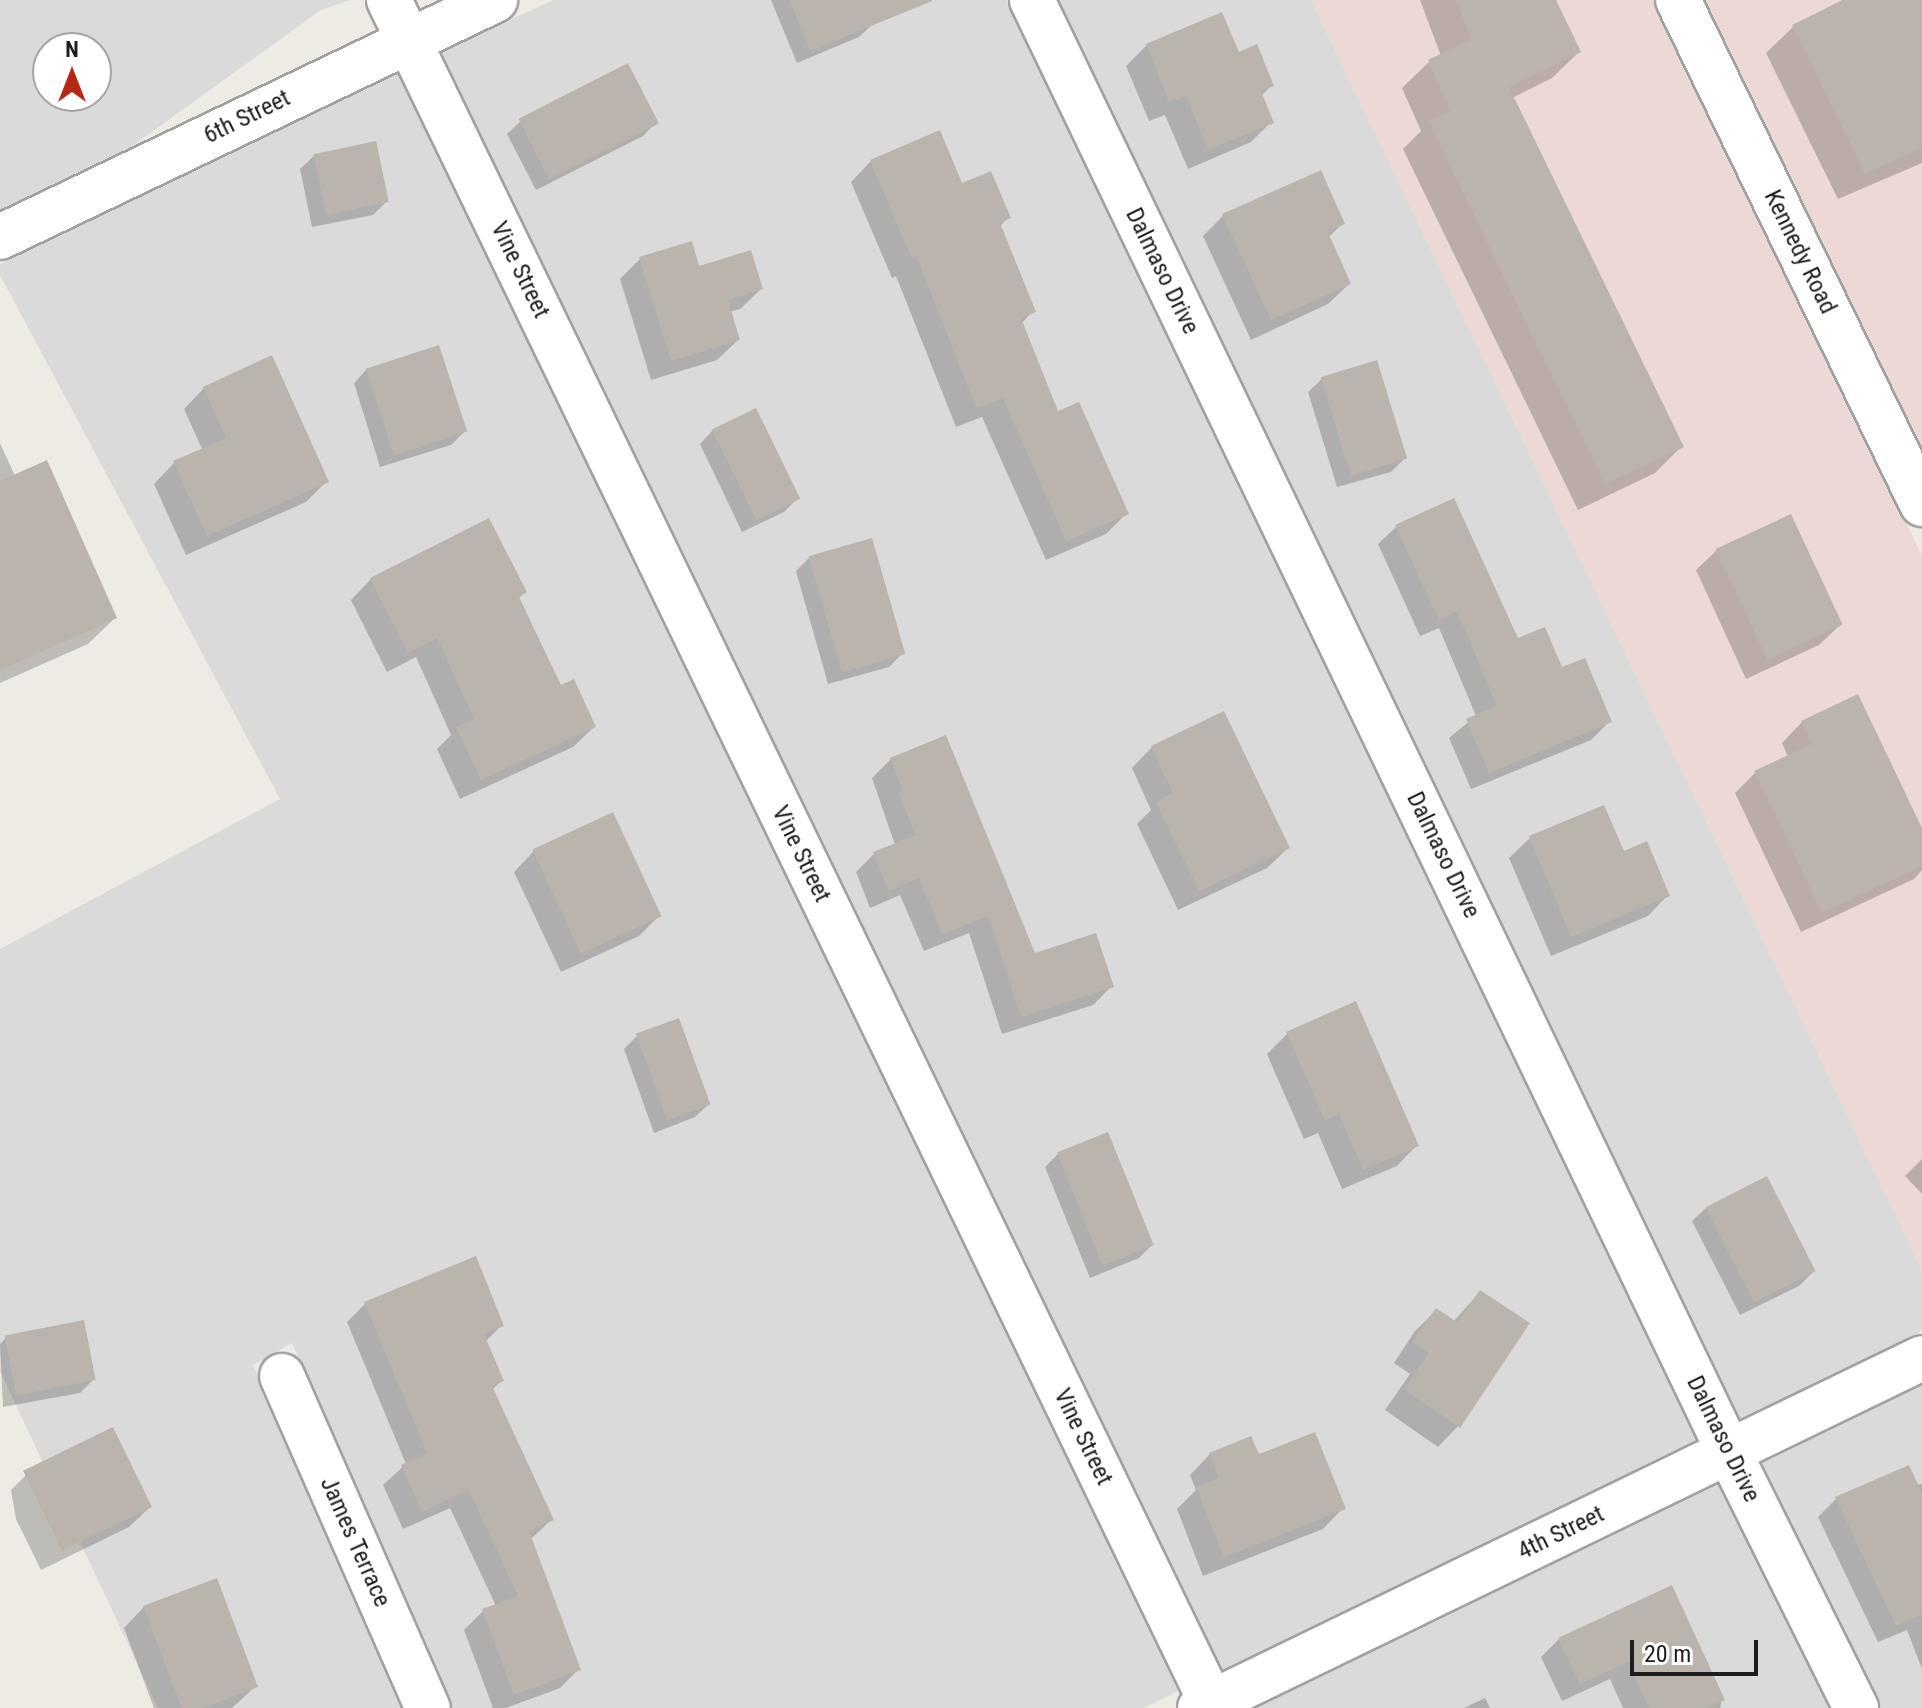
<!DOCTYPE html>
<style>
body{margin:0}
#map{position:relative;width:1922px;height:1708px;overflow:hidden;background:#edebe4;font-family:"Roboto Condensed",sans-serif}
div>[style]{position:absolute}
.residential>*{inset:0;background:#dbdada}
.commercial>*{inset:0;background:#ecd8d4}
.shadow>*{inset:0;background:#0003}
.building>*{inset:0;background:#bab4ad;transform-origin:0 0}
.roads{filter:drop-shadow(2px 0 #a1a1a1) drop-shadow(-2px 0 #a1a1a1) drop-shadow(0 2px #a1a1a1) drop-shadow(0 -2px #a1a1a1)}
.minor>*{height:44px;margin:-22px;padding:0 22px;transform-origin:22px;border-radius:22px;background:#fff}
span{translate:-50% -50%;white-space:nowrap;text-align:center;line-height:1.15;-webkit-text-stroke:6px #fff;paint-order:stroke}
.street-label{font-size:24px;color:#1d1d1d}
.north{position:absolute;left:32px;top:32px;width:80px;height:80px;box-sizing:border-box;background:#fff;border:2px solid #a5a5a5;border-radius:50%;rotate:0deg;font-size:22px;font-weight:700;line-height:32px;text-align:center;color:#1d1d1d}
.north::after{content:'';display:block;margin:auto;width:28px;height:36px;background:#b52914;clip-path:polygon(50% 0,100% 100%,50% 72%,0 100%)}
.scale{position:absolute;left:1630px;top:1640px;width:128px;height:36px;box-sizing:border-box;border:4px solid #1d1d1d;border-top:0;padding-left:10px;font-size:24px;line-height:28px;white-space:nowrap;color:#1d1d1d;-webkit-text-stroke:6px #fff;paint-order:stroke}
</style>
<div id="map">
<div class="residential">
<i style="clip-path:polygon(evenodd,0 0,351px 0,321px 10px,131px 147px,0 210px,0 0,48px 48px,96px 48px,96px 96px,48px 96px,48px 48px)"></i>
<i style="clip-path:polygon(554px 0,1007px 0,1698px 1440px,1221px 1671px,439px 52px)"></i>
<i style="clip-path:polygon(1057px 0,1311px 0,1922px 1270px,1922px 1331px,1738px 1421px)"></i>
<i style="clip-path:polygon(399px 71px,1180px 1690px,1144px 1708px,452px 1708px,292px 1343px,253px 1365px,403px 1708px,158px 1708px,0 1371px,0 949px,280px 799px,0 275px,0 264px)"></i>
<i style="clip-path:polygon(1922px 1385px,1922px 1708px,1881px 1708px,1760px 1464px)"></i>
<i style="clip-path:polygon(1719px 1484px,1830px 1708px,1256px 1708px)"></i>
</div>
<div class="commercial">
<i style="clip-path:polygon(1311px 0,1653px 0,1922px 556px,1922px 1270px)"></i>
<i style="clip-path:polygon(1703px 0,1922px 0,1922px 453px)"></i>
</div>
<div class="shadow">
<i style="clip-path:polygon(771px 0,876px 0,873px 24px,859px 37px,797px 63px)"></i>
<i style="clip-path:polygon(1420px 0,1547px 0,1579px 52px,1552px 78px,1512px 98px,1682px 446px,1655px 473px,1578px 510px,1403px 149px,1421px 131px,1402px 88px,1429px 62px,1441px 56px)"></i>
<i style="clip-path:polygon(1842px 0,1922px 0,1922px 163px,1838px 199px,1766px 53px,1793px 27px)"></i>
<i style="clip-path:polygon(1147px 45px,1238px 55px,1271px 86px,1261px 96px,1271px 122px,1251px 142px,1188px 169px,1165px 115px,1149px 121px,1126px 66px)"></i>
<i style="clip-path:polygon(521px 121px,656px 122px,643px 136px,536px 190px,507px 134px)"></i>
<i style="clip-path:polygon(314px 156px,387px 201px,373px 215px,312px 227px,300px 169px)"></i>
<i style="clip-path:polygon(871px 161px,961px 186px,1008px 218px,999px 227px,1033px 311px,1021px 324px,1057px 413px,1126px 514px,1106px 534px,1046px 560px,982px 417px,956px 427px,896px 276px,892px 278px,851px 182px)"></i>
<i style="clip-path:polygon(1223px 216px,1343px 223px,1328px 238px,1349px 284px,1328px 304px,1251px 340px,1203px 236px)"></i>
<i style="clip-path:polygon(640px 259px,698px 268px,761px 289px,740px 309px,729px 312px,738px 340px,717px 360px,651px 380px,620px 279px)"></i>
<i style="clip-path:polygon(367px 369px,465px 431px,451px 445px,380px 467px,354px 383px)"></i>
<i style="clip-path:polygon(1322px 379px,1405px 458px,1391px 472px,1337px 487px,1308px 392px)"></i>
<i style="clip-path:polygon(204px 388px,326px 482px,306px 502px,186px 555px,154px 484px,174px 463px,203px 451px,184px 409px)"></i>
<i style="clip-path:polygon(713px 430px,797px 499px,784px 512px,742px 532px,700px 444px)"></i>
<i style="clip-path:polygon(0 443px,15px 476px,115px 618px,88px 644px,0 683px)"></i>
<i style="clip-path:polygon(1396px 527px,1517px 640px,1561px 670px,1609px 722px,1591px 740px,1471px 789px,1449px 738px,1476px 716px,1439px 628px,1420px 636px,1378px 544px)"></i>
<i style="clip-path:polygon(1717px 550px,1840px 625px,1819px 645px,1746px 679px,1696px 570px)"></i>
<i style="clip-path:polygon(810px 557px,902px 654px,889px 667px,828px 684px,796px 571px)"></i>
<i style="clip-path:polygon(371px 579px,525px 592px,518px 599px,560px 688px,594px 727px,573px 747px,460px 799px,437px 749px,451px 735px,416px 657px,387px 672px,351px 600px)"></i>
<i style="clip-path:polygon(1802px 722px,1922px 833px,1922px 870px,1914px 879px,1801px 932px,1735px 793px,1755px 773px,1788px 757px,1782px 743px)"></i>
<i style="clip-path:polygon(1152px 747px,1288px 848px,1267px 868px,1178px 910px,1137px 824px,1151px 810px,1132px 768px)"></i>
<i style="clip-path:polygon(891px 759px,1034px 955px,1112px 986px,1093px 1005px,1002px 1034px,969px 933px,924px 951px,900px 895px,870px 908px,856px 872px,875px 853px,895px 845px,872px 778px)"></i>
<i style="clip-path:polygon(1530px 838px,1622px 854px,1668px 895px,1648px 916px,1551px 956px,1509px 858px)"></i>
<i style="clip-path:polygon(534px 851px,659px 916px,639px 936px,561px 972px,514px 872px)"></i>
<i style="clip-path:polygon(1287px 1034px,1417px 1145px,1397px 1166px,1342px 1189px,1318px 1133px,1304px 1139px,1267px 1054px)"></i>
<i style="clip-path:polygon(637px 1036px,709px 1104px,695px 1117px,654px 1133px,624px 1049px)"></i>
<i style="clip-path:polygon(1058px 1154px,1152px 1245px,1139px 1258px,1090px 1278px,1045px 1167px)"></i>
<i style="clip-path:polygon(1922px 1159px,1922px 1194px,1905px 1176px)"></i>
<i style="clip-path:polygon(1766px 1178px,1813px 1272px,1799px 1286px,1740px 1315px,1692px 1221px,1706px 1208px)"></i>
<i style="clip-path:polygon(1480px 1292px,1458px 1426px,1438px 1447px,1385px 1410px,1410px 1374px,1394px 1363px,1415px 1331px,1436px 1311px,1453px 1322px)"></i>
<i style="clip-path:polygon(366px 1303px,502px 1325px,485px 1342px,501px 1381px,492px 1390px,551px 1520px,530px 1540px,579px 1669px,560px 1688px,506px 1708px,493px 1708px,464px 1630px,483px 1611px,496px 1606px,450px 1508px,403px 1529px,383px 1485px,406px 1464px,347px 1322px)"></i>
<i style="clip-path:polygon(6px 1338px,94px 1379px,80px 1393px,3px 1407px,0 1344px)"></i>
<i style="clip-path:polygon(1210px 1454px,1258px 1457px,1343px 1508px,1323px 1529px,1203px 1576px,1177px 1509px,1196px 1490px,1190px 1475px)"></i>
<i style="clip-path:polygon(32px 1469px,150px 1507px,129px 1527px,41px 1570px,16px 1519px,11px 1490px)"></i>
<i style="clip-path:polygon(1922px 1484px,1922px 1669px,1907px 1630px,1878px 1642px,1818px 1517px,1836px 1499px)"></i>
<i style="clip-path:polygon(1671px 1588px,1722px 1699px,1720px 1708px,1623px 1708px,1610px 1679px,1562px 1701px,1541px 1657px,1559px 1639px)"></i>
<i style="clip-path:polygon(144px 1607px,256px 1686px,232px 1708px,154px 1708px,124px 1628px)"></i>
<i style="clip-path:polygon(1485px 1698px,1490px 1708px,1464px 1708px)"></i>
</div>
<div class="building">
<i style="clip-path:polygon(790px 0,932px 0,932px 1px,810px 51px)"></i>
<i style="clip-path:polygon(1456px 0,1556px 0,1581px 52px,1509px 87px,1684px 447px,1605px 484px,1428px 121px,1450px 111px,1428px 60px,1471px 39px)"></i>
<i style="clip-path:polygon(1843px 0,1922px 0,1922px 147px,1865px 174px,1792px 25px)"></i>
<i style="clip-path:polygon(1222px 12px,1239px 52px,1257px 44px,1274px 86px,1261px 91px,1274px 123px,1208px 150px,1186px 96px,1169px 102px,1146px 44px)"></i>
<i style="left:628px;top:63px;width:68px;height:123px;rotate:63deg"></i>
<i style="clip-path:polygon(940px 130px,962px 183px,991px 171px,1011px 218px,1000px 223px,1036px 312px,1021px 318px,1058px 411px,1079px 402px,1129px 514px,1066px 541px,1003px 398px,976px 408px,917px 257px,912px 259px,870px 160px)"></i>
<i style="left:376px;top:141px;width:62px;height:64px;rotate:78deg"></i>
<i style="clip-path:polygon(1321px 170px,1345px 224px,1328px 232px,1351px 284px,1271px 320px,1222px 214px)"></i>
<i style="clip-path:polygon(692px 241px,699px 266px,751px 250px,763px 289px,728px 300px,740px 340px,671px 361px,639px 257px)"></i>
<i style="left:439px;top:345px;width:91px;height:77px;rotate:72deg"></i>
<i style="clip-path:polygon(272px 355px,329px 482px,207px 536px,173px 461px,226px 438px,203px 387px)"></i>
<i style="left:1377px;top:360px;width:103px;height:59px;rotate:73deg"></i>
<i style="left:756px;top:408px;width:101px;height:49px;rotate:64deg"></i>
<i style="clip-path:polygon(47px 460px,117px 618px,0 670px,0 481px)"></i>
<i style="clip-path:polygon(1454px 498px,1518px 638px,1545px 627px,1562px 667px,1585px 658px,1612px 722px,1489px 773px,1466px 719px,1497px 706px,1457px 611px,1439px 620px,1395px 525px)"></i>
<i style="left:1791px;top:514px;width:122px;height:83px;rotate:65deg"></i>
<i style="clip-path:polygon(489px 518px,527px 592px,519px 597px,561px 685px,574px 679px,596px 727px,481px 780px,456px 727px,474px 719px,437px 638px,408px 653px,370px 578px)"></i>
<i style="left:872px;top:538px;width:121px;height:66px;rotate:74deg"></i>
<i style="clip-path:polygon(1858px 694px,1922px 828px,1922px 866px,1822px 913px,1754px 771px,1812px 744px,1801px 721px)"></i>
<i style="clip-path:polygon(1224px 711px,1290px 848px,1199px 891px,1156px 802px,1173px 793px,1151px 746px)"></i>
<i style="clip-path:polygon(946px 735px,1035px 953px,1096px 933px,1114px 987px,1021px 1017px,988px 916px,942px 934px,919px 878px,889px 891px,873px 852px,916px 835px,898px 793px,903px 790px,890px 758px)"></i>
<i style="clip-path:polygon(1604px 805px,1624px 851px,1647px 841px,1670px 896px,1571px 937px,1529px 836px)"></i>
<i style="left:613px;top:812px;width:115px;height:89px;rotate:65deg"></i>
<i style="clip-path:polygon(1356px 1001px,1419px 1146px,1363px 1170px,1339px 1114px,1325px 1120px,1286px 1032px)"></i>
<i style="left:679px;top:1018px;width:92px;height:46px;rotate:70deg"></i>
<i style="left:1108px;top:1132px;width:122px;height:55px;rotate:68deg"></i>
<i style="left:1767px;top:1176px;width:107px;height:69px;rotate:63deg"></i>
<i style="clip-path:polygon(476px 1256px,504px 1326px,484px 1334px,504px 1381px,492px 1386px,554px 1520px,529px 1531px,581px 1670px,514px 1695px,482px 1609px,518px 1596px,469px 1490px,422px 1512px,401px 1465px,427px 1453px,364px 1302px)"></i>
<i style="clip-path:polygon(1480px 1290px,1530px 1323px,1460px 1428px,1404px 1389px,1429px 1353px,1412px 1342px,1436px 1308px,1457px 1322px)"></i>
<i style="left:84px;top:1320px;width:61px;height:81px;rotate:79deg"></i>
<i style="left:113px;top:1427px;width:89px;height:100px;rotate:64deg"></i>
<i style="clip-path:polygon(1315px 1432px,1346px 1509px,1224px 1557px,1196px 1487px,1219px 1478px,1209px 1453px,1251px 1436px,1259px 1454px)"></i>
<i style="clip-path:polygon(1909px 1465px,1922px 1493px,1922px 1614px,1896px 1626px,1835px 1497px)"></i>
<i style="clip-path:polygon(217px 1578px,258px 1687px,202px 1708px,182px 1708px,143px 1606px)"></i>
<i style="clip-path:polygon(1672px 1585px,1725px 1700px,1706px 1708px,1649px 1708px,1628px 1662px,1580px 1684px,1558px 1638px)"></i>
</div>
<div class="roads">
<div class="minor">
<i style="left:389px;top:0;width:1897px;rotate:64.22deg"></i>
<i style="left:1032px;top:0;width:1611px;rotate:64.36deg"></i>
<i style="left:1729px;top:1452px;width:286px;rotate:63.6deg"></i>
<i style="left:1678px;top:0;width:560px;rotate:64.17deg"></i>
<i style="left:0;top:237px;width:549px;rotate:-25.58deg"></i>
<i style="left:282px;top:1376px;width:363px;rotate:66.3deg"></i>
<i style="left:1200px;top:1708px;width:802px;rotate:-25.86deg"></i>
</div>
</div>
<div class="street-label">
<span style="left:247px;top:117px;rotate:-26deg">6th Street</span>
<span style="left:1800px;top:252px;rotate:64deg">Kennedy Road</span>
<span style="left:520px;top:270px;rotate:64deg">Vine Street</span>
<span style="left:1162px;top:271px;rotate:64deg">Dalmaso Drive</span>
<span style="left:801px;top:854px;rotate:64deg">Vine Street</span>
<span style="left:1443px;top:855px;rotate:64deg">Dalmaso Drive</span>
<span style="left:1083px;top:1437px;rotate:64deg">Vine Street</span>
<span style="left:1723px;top:1439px;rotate:64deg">Dalmaso Drive</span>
<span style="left:1561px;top:1533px;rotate:-26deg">4th Street</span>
<span style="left:355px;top:1542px;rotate:66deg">James Terrace</span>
</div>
<div class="north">N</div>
<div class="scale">20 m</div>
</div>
